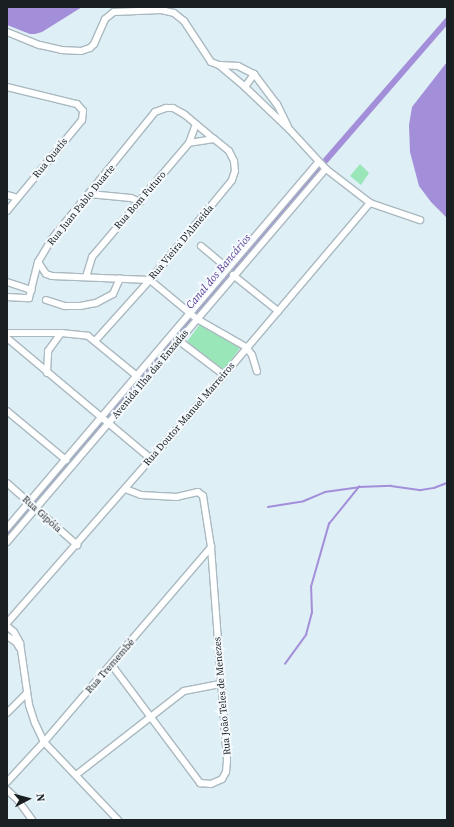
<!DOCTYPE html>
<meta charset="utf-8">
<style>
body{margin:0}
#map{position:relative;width:454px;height:827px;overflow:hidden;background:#dfeff6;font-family:"Source Serif 4",serif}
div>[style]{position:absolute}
.green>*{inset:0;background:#99e6b9}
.water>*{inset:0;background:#a38fd9}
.stream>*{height:1.5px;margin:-0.75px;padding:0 0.75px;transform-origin:0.75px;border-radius:0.75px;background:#a38fd9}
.canal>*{height:5.5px;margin:-2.75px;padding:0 2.75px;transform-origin:2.75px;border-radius:2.75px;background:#a38fd9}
.roads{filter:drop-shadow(1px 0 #aab9c0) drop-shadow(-1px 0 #aab9c0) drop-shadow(0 1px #aab9c0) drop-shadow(0 -1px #aab9c0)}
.minor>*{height:6px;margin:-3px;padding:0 3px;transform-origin:3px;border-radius:3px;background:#fff}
span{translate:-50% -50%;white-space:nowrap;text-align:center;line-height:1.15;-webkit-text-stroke:4px #f4fafd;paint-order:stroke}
.street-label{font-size:10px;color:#1a1f22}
.water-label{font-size:11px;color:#583a91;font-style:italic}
.frame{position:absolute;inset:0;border:8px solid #1a1f22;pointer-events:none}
.north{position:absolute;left:8px;top:779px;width:40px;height:40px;-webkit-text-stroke:3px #f4fafd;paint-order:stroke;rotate:84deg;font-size:11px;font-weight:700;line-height:16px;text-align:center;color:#1a1f22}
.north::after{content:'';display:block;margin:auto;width:14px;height:18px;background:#1a1f22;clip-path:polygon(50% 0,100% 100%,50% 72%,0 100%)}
</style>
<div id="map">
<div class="green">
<i style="clip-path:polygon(360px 164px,369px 173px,361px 185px,350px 176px)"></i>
<i style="clip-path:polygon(200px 324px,240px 348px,223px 371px,186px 343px)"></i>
</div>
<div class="water">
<i style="clip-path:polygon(7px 7px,82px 7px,42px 32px,35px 34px,30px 34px,7px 25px)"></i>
<i style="clip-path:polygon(447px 62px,447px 218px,431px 202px,419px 186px,410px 152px,409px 125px,412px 107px)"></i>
</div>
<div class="stream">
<i style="left:268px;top:507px;width:36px;rotate:-9deg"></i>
<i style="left:304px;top:501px;width:23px;rotate:-23deg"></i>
<i style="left:325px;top:492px;width:34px;rotate:-8deg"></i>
<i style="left:359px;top:487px;width:32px;rotate:-2deg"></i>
<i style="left:391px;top:486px;width:30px;rotate:8deg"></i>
<i style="left:421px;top:490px;width:13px;rotate:-9deg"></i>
<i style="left:434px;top:488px;width:14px;rotate:-21deg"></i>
<i style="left:285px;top:664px;width:36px;rotate:-54deg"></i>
<i style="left:306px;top:635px;width:23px;rotate:-75deg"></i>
<i style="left:312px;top:613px;width:26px;rotate:-92deg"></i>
<i style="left:311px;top:587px;width:66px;rotate:-74.1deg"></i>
<i style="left:329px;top:524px;width:48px;rotate:-51deg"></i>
</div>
<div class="canal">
<i style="left:7px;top:537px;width:485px;rotate:-49.8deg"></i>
<i style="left:320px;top:167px;width:194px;rotate:-49deg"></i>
</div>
<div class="roads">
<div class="minor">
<i style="left:7px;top:32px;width:35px;rotate:22deg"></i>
<i style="left:40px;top:45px;width:22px;rotate:13deg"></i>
<i style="left:61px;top:50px;width:20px;rotate:3deg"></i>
<i style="left:81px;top:51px;width:9px;rotate:-18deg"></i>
<i style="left:90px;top:48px;width:6px;rotate:-45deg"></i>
<i style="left:94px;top:44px;width:27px;rotate:-66deg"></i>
<i style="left:105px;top:19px;width:11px;rotate:-38deg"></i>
<i style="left:114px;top:12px;width:47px;rotate:-2.4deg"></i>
<i style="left:161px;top:10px;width:13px;rotate:13deg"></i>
<i style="left:174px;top:13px;width:13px;rotate:39deg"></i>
<i style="left:184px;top:21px;width:49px;rotate:56.6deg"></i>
<i style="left:211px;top:62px;width:9px;rotate:21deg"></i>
<i style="left:219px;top:65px;width:34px;rotate:40deg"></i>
<i style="left:245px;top:87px;width:62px;rotate:43.7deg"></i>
<i style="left:290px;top:130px;width:53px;rotate:47.3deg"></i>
<i style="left:326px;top:169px;width:56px;rotate:37.7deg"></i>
<i style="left:370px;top:203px;width:53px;rotate:18.8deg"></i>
<i style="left:219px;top:65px;width:19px;rotate:3deg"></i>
<i style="left:238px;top:66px;width:18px;rotate:27deg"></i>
<i style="left:254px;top:74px;width:38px;rotate:53deg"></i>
<i style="left:277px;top:104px;width:25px;rotate:64deg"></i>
<i style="left:7px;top:87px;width:72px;rotate:13.7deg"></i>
<i style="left:77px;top:104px;width:9px;rotate:49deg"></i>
<i style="left:83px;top:111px;width:9px;rotate:96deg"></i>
<i style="left:82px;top:120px;width:118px;rotate:129.5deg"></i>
<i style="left:245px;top:87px;width:16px;rotate:-55deg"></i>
<i style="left:89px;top:194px;width:42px;rotate:5.4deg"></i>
<i style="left:131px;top:198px;width:10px;rotate:24deg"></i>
<i style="left:7px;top:195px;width:11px;rotate:15deg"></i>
<i style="left:201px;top:246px;width:35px;rotate:40deg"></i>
<i style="left:38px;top:262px;width:14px;rotate:56deg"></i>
<i style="left:46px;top:274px;width:6px;rotate:18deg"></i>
<i style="left:52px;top:276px;width:98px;rotate:2.3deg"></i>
<i style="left:150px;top:280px;width:61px;rotate:39.7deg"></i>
<i style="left:197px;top:319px;width:56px;rotate:29.7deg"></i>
<i style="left:246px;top:347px;width:10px;rotate:53deg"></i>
<i style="left:252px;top:355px;width:17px;rotate:73deg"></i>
<i style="left:233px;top:275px;width:58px;rotate:38.7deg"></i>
<i style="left:86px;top:277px;width:21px;rotate:-73deg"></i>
<i style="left:92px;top:257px;width:150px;rotate:-49.6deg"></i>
<i style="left:189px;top:143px;width:20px;rotate:-70deg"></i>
<i style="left:7px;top:282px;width:26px;rotate:18deg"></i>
<i style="left:7px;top:297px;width:22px;rotate:3deg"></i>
<i style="left:29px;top:298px;width:37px;rotate:-76deg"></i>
<i style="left:38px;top:262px;width:26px;rotate:-59deg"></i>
<i style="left:51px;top:240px;width:165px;rotate:-50.9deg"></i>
<i style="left:155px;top:112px;width:12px;rotate:-20deg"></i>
<i style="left:166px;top:108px;width:7px"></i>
<i style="left:173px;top:108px;width:13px;rotate:29deg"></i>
<i style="left:184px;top:114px;width:39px;rotate:40deg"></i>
<i style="left:46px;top:300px;width:20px;rotate:18deg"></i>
<i style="left:65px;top:306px;width:15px"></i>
<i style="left:80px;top:306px;width:16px;rotate:-11deg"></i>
<i style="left:96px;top:303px;width:19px;rotate:-28deg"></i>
<i style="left:113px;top:294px;width:17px;rotate:-66deg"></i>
<i style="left:7px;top:333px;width:54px"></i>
<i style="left:61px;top:333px;width:27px;rotate:6deg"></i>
<i style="left:88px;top:336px;width:63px;rotate:39.2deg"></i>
<i style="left:7px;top:338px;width:188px;rotate:40deg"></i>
<i style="left:178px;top:340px;width:58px;rotate:37.3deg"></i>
<i style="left:95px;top:341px;width:82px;rotate:-48deg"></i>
<i style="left:150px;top:280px;width:129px;rotate:-50.6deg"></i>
<i style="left:232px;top:180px;width:9px;rotate:-72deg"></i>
<i style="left:235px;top:171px;width:10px;rotate:-96deg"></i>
<i style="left:234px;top:161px;width:11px;rotate:-117deg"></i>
<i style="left:229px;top:151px;width:19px;rotate:-141deg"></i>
<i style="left:214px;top:139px;width:25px;rotate:171deg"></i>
<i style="left:47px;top:373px;width:22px;rotate:-87deg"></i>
<i style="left:48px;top:351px;width:22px;rotate:-54deg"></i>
<i style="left:7px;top:411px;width:77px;rotate:39.7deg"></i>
<i style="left:7px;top:483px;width:94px;rotate:41.5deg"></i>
<i style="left:7px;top:528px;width:480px;rotate:-49.6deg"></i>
<i style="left:7px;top:542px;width:491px;rotate:-49.5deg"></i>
<i style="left:7px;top:623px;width:330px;rotate:-48.8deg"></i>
<i style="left:224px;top:375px;width:226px;rotate:-49.7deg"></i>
<i style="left:7px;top:626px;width:9px;rotate:41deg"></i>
<i style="left:14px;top:632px;width:13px;rotate:61deg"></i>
<i style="left:20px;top:643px;width:63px;rotate:81.7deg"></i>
<i style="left:29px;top:705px;width:19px;rotate:72deg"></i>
<i style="left:35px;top:723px;width:21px;rotate:65deg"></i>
<i style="left:44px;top:742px;width:108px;rotate:46.5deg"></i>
<i style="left:7px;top:636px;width:11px;rotate:34deg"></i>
<i style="left:16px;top:642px;width:6px;rotate:59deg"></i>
<i style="left:111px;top:664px;width:149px;rotate:53.2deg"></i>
<i style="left:200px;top:783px;width:11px;rotate:5deg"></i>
<i style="left:211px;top:784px;width:12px;rotate:-24deg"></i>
<i style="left:222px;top:779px;width:8px;rotate:-60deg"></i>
<i style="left:226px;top:772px;width:12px;rotate:-85deg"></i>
<i style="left:227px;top:760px;width:214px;rotate:-94.3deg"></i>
<i style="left:211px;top:547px;width:52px;rotate:-98.9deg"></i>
<i style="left:203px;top:496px;width:6px;rotate:-141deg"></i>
<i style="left:198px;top:492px;width:22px;rotate:167deg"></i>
<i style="left:177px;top:497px;width:36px;rotate:-177deg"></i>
<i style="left:141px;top:495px;width:17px;rotate:-159deg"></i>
<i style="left:7px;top:713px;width:28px;rotate:-45deg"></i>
<i style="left:76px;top:775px;width:137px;rotate:-37.9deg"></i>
<i style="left:184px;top:691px;width:38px;rotate:-11deg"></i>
<i style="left:7px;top:782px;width:54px;rotate:-47.2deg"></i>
<i style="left:44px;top:742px;width:257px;rotate:-49.4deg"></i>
<i style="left:7px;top:790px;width:13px;rotate:42deg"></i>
<i style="left:17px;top:799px;width:26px;rotate:54deg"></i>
</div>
</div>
<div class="street-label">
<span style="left:50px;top:158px;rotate:-51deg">Rua Quatís</span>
<span style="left:140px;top:200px;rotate:-49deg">Rua Bom Futuro</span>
<span style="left:81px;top:205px;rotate:-51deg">Rua Juan Pablo Duarte</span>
<span style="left:181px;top:242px;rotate:-50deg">Rua Vieira D'Almeida</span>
<span style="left:150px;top:374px;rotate:-50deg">Avenida Ilha das Enxadas</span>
<span style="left:189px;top:414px;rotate:-49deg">Rua Doutor Manuel Marreiros</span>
<span style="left:42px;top:514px;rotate:42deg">Rua Gipóia</span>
<span style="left:110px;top:666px;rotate:-49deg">Rua Tremembé</span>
<span style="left:222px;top:696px;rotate:-95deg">Rua João Teles de Menezes</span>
</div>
<div class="water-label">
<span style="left:219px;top:272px;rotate:-50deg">Canal dos Bancários</span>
</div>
<div class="frame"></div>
<div class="north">N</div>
</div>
